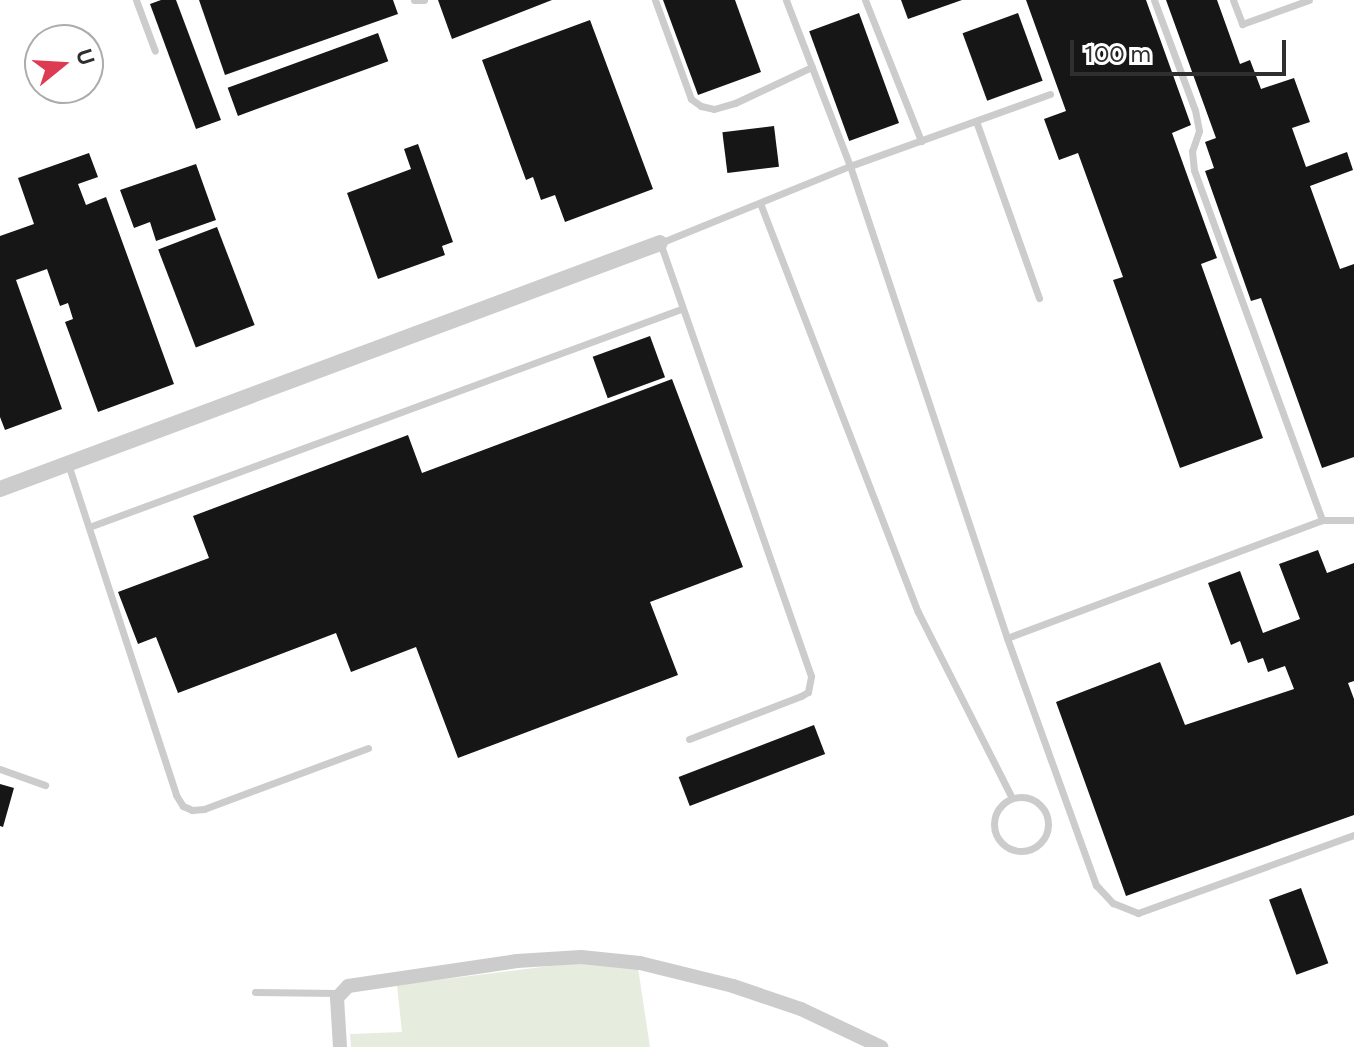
<!DOCTYPE html>
<style>
body{margin:0}
#map{position:relative;width:1354px;height:1047px;overflow:hidden;background:#fff;font-family:Figtree,sans-serif}
div>[style]{position:absolute}
.green>*{inset:0;background:#e6ecde}
.building>*{inset:0;background:#161616;transform-origin:0 0}
.service>*{height:7px;margin:-3.5px;padding:0 3.5px;transform-origin:3.5px;border-radius:3.5px;background:#ccc}
.service>.ring{margin:-3.5px;padding:0;box-sizing:content-box;background:none;border:7px solid #ccc;border-radius:50%}
.minor>*{height:14px;margin:-7px;padding:0 7px;transform-origin:7px;border-radius:7px;background:#ccc}
.tertiary>*{height:16px;margin:-8px;padding:0 8px;transform-origin:8px;border-radius:8px;background:#ccc}
span{translate:-50% -50%;white-space:nowrap;text-align:center;line-height:1.15;-webkit-text-stroke:8px #fff;paint-order:stroke}
.north{position:absolute;left:24px;top:24px;width:80px;height:80px;box-sizing:border-box;background:#fff;border:2px solid #acacac;border-radius:50%;rotate:72deg;font-size:22px;font-weight:700;line-height:32px;text-align:center;color:#2f2f2f}
.north::after{content:'';display:block;margin:auto;width:28px;height:36px;background:#dd3b52;clip-path:polygon(50% 0,100% 100%,50% 72%,0 100%)}
.scale{position:absolute;left:1070px;top:40px;width:216px;height:36px;box-sizing:border-box;border:4px solid #2f2f2f;border-top:0;padding-left:10px;font-size:24px;line-height:28px;white-space:nowrap;color:#2f2f2f;-webkit-text-stroke:6px #fff;paint-order:stroke}
</style>
<div id="map">
<div class="green">
<i style="clip-path:polygon(574px 963px,638px 968px,650px 1047px,351px 1047px,350px 1034px,402px 1032px,397px 985px)"></i>
</div>
<div class="building">
<i style="clip-path:polygon(161px 0,176px 0,221px 120px,196px 129px,150px 4px)"></i>
<i style="clip-path:polygon(199px 0,393px 0,398px 14px,225px 75px)"></i>
<i style="clip-path:polygon(438px 0,552px 0,452px 39px)"></i>
<i style="clip-path:polygon(663px 0,735px 0,761px 72px,698px 95px)"></i>
<i style="clip-path:polygon(901px 0,962px 0,908px 19px)"></i>
<i style="clip-path:polygon(1026px 0,1146px 0,1191px 125px,1172px 133px,1217px 258px,1201px 264px,1263px 438px,1180px 468px,1113px 280px,1123px 277px,1078px 153px,1059px 160px,1044px 119px,1066px 111px)"></i>
<i style="clip-path:polygon(1166px 0,1217px 0,1240px 64px,1250px 60px,1261px 89px,1294px 78px,1310px 122px,1292px 128px,1306px 167px,1347px 152px,1353px 170px,1310px 186px,1340px 269px,1354px 264px,1354px 457px,1322px 468px,1261px 298px,1251px 301px,1205px 171px,1214px 168px,1205px 142px,1216px 138px)"></i>
<i style="left:859px;top:13px;width:117px;height:53px;rotate:70deg"></i>
<i style="left:1018px;top:13px;width:72px;height:59px;rotate:70deg"></i>
<i style="clip-path:polygon(590px 20px,653px 189px,565px 222px,555px 195px,541px 200px,533px 177px,526px 180px,482px 60px)"></i>
<i style="left:378px;top:33px;width:30px;height:160px;rotate:70deg"></i>
<i style="left:774px;top:126px;width:41px;height:52px;rotate:83deg"></i>
<i style="clip-path:polygon(418px 144px,453px 242px,442px 246px,445px 255px,378px 279px,347px 193px,411px 169px,404px 149px)"></i>
<i style="clip-path:polygon(89px 153px,98px 177px,78px 184px,86px 205px,106px 197px,174px 384px,98px 412px,65px 322px,73px 319px,68px 303px,60px 306px,47px 269px,16px 280px,62px 409px,5px 430px,0 417px,0 236px,34px 224px,18px 178px)"></i>
<i style="clip-path:polygon(196px 164px,216px 220px,156px 241px,150px 222px,134px 228px,120px 190px)"></i>
<i style="left:217px;top:227px;width:105px;height:63px;rotate:69deg"></i>
<i style="left:650px;top:336px;width:44px;height:61px;rotate:70deg"></i>
<i style="clip-path:polygon(672px 379px,743px 567px,650px 602px,678px 675px,458px 758px,416px 647px,351px 672px,336px 633px,178px 693px,156px 637px,138px 644px,118px 592px,209px 558px,193px 516px,408px 435px,422px 473px)"></i>
<i style="clip-path:polygon(1318px 550px,1327px 573px,1354px 563px,1354px 681px,1348px 683px,1354px 699px,1354px 815px,1126px 896px,1056px 702px,1160px 662px,1185px 725px,1294px 689px,1285px 666px,1268px 672px,1263px 658px,1248px 663px,1240px 641px,1231px 645px,1208px 583px,1240px 571px,1263px 633px,1300px 619px,1279px 564px)"></i>
<i style="left:814px;top:725px;width:31px;height:145px;rotate:69deg"></i>
<i style="clip-path:polygon(0 784px,14px 788px,3px 827px,0 826px)"></i>
<i style="left:1301px;top:888px;width:80px;height:34px;rotate:70deg"></i>
</div>
<div class="service">
<i style="left:136px;top:0;width:54px;rotate:69.6deg"></i>
<i style="left:414px;top:0;width:10px"></i>
<i style="left:655px;top:0;width:105px;rotate:70deg"></i>
<i style="left:691px;top:99px;width:12px;rotate:35deg"></i>
<i style="left:701px;top:106px;width:13px;rotate:13deg"></i>
<i style="left:714px;top:109px;width:22px;rotate:-16deg"></i>
<i style="left:735px;top:103px;width:85px;rotate:-25.1deg"></i>
<i style="left:865px;top:0;width:152px;rotate:68.3deg"></i>
<i style="left:1154px;top:0;width:117px;rotate:69.6deg"></i>
<i style="left:1195px;top:110px;width:21px;rotate:79deg"></i>
<i style="left:1199px;top:131px;width:21px;rotate:109deg"></i>
<i style="left:1192px;top:151px;width:19px;rotate:84deg"></i>
<i style="left:1194px;top:170px;width:373px;rotate:69.9deg"></i>
<i style="left:1233px;top:0;width:26px;rotate:69deg"></i>
<i style="left:1242px;top:24px;width:71px;rotate:-19.7deg"></i>
<i style="left:1050px;top:94px;width:213px;rotate:160.2deg"></i>
<i style="left:850px;top:166px;width:497px;rotate:71.6deg"></i>
<i style="left:1007px;top:638px;width:263px;rotate:70.2deg"></i>
<i style="left:1096px;top:885px;width:25px;rotate:47deg"></i>
<i style="left:1113px;top:903px;width:27px;rotate:22deg"></i>
<i style="left:1138px;top:913px;width:230px;rotate:-19.9deg"></i>
<i style="left:976px;top:121px;width:188px;rotate:70.4deg"></i>
<i style="left:760px;top:203px;width:438px;rotate:68.9deg"></i>
<i style="left:918px;top:612px;width:208px;rotate:63.2deg"></i>
<i style="left:68px;top:464px;width:348px;rotate:71.9deg"></i>
<i style="left:176px;top:795px;width:13px;rotate:58deg"></i>
<i style="left:183px;top:806px;width:10px;rotate:24deg"></i>
<i style="left:192px;top:810px;width:12px;rotate:-5deg"></i>
<i style="left:204px;top:809px;width:175px;rotate:-20.4deg"></i>
<i style="left:89px;top:527px;width:631px;rotate:-20.22deg"></i>
<i style="left:1007px;top:638px;width:336px;rotate:-20.5deg"></i>
<i style="left:1322px;top:520px;width:32px"></i>
<i style="left:689px;top:739px;width:120px;rotate:-21deg"></i>
<i style="left:801px;top:696px;width:8px;rotate:-30deg"></i>
<i style="left:808px;top:692px;width:16px;rotate:-79deg"></i>
<i style="left:811px;top:676px;width:459px;rotate:-109.2deg"></i>
<i style="left:660px;top:243px;width:205px;rotate:-22.1deg"></i>
<i style="left:850px;top:166px;width:178px;rotate:-111.1deg"></i>
<i style="left:0;top:769px;width:48px;rotate:19.6deg"></i>
<i class="ring" style="left:994px;top:797px;width:47px;height:47px"></i>
<i style="left:255px;top:992px;width:83px;rotate:0.7deg"></i>
</div>
<div class="minor">
<i style="left:340px;top:1047px;width:49px;rotate:-93.5deg"></i>
<i style="left:337px;top:998px;width:16px;rotate:-47deg"></i>
<i style="left:348px;top:986px;width:171px;rotate:-8.4deg"></i>
<i style="left:517px;top:961px;width:64px;rotate:-3.6deg"></i>
<i style="left:581px;top:957px;width:59px;rotate:5.8deg"></i>
<i style="left:640px;top:963px;width:96px;rotate:13.9deg"></i>
<i style="left:733px;top:986px;width:72px;rotate:18.7deg"></i>
<i style="left:801px;top:1009px;width:89px;rotate:25.4deg"></i>
</div>
<div class="tertiary">
<i style="left:0;top:489px;width:704px;rotate:-20.44deg"></i>
</div>
<div class="north">U</div>
<div class="scale">100 m</div>
</div>
